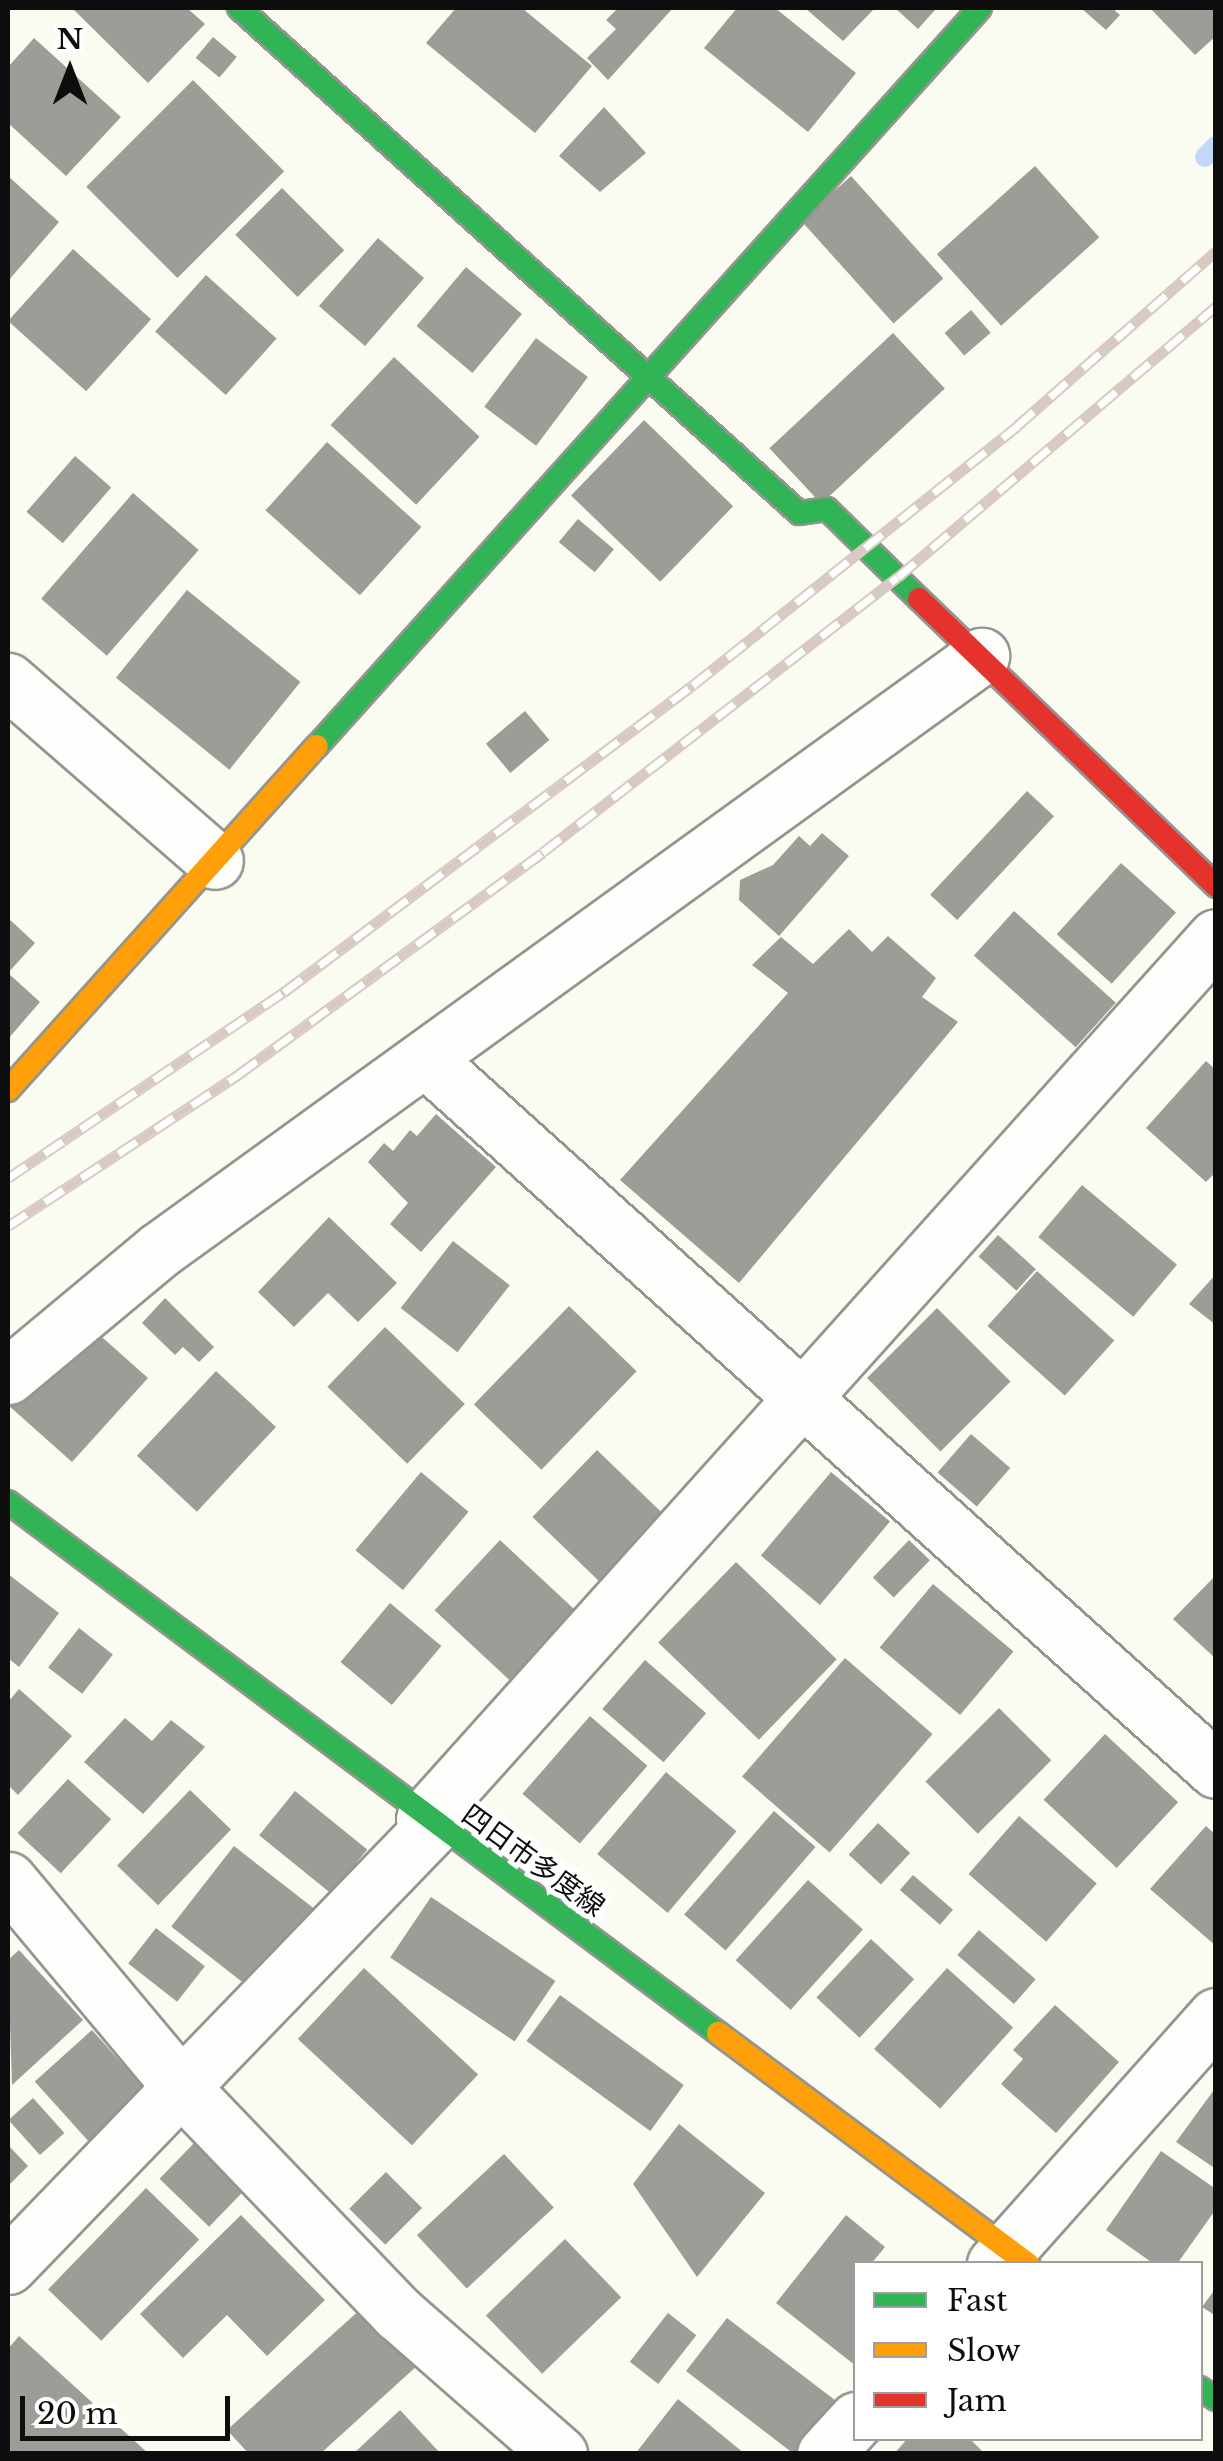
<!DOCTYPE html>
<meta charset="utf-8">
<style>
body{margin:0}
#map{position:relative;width:1223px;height:2461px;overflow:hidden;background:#fafbf1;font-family:"Libre Baskerville","Noto Sans JP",serif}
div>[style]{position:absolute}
.stream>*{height:20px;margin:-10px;padding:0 10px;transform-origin:10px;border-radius:10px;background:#c3d7f8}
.building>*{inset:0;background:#9d9d97;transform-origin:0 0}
.roads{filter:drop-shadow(2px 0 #949490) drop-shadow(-2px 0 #949490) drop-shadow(0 2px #949490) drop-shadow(0 -2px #949490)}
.street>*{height:55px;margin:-27.5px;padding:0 27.5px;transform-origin:27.5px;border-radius:27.5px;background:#fefefd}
.fast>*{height:22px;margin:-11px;padding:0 11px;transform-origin:11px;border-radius:11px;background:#30b455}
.slow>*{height:22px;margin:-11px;padding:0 11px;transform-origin:11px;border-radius:11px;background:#ff9f0a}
.jam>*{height:22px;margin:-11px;padding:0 11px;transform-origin:11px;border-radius:11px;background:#e5322d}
.rail>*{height:11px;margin-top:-5.5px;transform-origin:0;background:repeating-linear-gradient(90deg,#fff 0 22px,#d8c9c2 0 44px);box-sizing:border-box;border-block:2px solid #d8c9c2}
span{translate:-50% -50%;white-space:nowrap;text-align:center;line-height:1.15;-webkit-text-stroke:10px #fff;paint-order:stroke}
.street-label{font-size:28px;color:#0d0d0d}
.frame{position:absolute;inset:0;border:10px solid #0d0d0d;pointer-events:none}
.legend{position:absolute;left:853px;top:2261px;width:350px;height:180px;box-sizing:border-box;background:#fff;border:2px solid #9e9e9e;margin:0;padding:12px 18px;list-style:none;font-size:30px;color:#0d0d0d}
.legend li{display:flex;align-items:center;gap:20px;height:50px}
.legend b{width:50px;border:2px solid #9e9e9e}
.north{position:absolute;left:20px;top:20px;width:100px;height:100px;-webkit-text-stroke:8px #fff;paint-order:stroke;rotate:0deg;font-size:28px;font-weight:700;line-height:40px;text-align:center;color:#0d0d0d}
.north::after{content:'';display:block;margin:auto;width:35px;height:45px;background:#0d0d0d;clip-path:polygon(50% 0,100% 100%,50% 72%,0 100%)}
.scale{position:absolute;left:20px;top:2396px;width:210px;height:45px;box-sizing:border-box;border:5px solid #0d0d0d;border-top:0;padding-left:12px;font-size:30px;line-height:35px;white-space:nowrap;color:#0d0d0d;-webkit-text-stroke:8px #fff;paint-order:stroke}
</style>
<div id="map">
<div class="stream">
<i style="left:1205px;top:157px;width:16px;rotate:-45deg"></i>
</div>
<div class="building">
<i style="clip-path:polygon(72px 8px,187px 8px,205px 24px,148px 83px)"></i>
<i style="clip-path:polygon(456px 8px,522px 8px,592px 66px,535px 133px,426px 43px)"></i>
<i style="clip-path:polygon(618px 8px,673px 8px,608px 80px,587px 58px,616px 29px,606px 20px)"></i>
<i style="clip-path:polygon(737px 8px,775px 8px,856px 73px,808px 132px,704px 48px)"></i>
<i style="clip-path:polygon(805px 8px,875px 8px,843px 41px)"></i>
<i style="clip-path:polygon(895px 8px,932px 8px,935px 10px,918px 29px)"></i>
<i style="clip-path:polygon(1081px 8px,1112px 8px,1120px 15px,1106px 30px)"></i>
<i style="clip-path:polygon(1150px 8px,1216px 8px,1216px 36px,1195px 55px)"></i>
<i style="left:213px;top:37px;width:31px;height:27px;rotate:40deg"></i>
<i style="clip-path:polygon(34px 38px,121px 117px,66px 176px,8px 123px,8px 67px)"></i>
<i style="left:193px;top:80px;width:129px;height:151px;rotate:45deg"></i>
<i style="clip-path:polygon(604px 107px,646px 153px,600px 192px,559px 156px)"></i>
<i style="left:1035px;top:166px;width:96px;height:132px;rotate:48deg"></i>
<i style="clip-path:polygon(8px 176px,59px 222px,8px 281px)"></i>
<i style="left:851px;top:176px;width:138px;height:67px;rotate:48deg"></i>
<i style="left:282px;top:188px;width:88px;height:66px;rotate:45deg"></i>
<i style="left:378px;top:238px;width:61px;height:90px;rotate:41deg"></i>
<i style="left:73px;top:249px;width:105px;height:97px;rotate:42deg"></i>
<i style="left:466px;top:267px;width:73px;height:77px;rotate:40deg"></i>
<i style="left:206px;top:275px;width:95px;height:76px;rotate:42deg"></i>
<i style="left:971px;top:310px;width:30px;height:35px;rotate:49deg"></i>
<i style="left:893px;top:333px;width:76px;height:169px;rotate:47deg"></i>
<i style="left:536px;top:338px;width:65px;height:86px;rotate:37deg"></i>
<i style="left:394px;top:357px;width:117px;height:93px;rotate:43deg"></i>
<i style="left:644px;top:420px;width:124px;height:105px;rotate:44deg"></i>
<i style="left:327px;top:442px;width:127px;height:92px;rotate:42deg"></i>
<i style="left:75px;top:456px;width:48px;height:74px;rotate:41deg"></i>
<i style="left:133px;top:493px;width:87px;height:140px;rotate:41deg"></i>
<i style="left:578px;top:519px;width:47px;height:30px;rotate:40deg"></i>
<i style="left:187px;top:590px;width:146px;height:113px;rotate:39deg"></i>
<i style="left:525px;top:711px;width:38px;height:51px;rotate:50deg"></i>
<i style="left:1027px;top:791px;width:37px;height:142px;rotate:43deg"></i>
<i style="clip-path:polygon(822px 833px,849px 856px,779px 936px,739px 900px,740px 880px,773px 865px,799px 836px,810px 846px)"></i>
<i style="left:1121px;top:863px;width:74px;height:96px;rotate:42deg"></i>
<i style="left:1014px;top:911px;width:137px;height:60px;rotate:42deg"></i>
<i style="clip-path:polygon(8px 918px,35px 943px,8px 973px,40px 1002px,8px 1039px)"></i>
<i style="clip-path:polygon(849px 929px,872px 952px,888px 936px,936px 978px,922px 997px,958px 1022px,739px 1283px,620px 1180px,788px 993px,752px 965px,781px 937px,813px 964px)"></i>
<i style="clip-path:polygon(1206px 1061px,1216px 1070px,1216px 1172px,1206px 1182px,1146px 1128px)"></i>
<i style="clip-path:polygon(436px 1114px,496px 1167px,421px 1252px,390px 1224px,408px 1203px,368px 1162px,384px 1143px,393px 1151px,410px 1130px,417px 1136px)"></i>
<i style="left:1082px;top:1185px;width:124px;height:68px;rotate:40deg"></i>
<i style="clip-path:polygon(329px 1217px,397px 1283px,358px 1322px,328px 1293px,294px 1327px,258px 1292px)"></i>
<i style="left:998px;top:1235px;width:51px;height:29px;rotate:42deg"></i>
<i style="left:453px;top:1241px;width:72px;height:85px;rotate:38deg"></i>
<i style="left:1037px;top:1271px;width:104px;height:74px;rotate:42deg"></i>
<i style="clip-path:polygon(1216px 1274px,1216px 1325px,1189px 1304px)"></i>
<i style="clip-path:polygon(165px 1298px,214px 1347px,199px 1362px,183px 1347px,175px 1355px,142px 1323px)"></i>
<i style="left:569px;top:1306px;width:94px;height:137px;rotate:44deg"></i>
<i style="left:937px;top:1308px;width:104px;height:99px;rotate:45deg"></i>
<i style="left:385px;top:1327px;width:111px;height:83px;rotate:44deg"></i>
<i style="clip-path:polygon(94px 1330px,148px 1378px,72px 1462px,8px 1405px,47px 1355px)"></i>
<i style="left:216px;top:1371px;width:82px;height:116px;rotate:43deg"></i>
<i style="left:971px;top:1434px;width:52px;height:51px;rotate:41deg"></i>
<i style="left:597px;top:1450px;width:100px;height:93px;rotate:44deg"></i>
<i style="left:421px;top:1472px;width:62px;height:102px;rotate:40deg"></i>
<i style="left:831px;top:1472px;width:77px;height:109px;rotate:40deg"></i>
<i style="left:500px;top:1540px;width:103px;height:96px;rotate:43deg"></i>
<i style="left:909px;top:1540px;width:29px;height:52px;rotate:44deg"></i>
<i style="left:736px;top:1562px;width:140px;height:112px;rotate:44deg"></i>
<i style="clip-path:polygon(8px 1574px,59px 1613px,19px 1667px,8px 1658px)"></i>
<i style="clip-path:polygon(1216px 1575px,1216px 1659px,1173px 1619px)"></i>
<i style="left:933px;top:1584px;width:105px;height:83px;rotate:40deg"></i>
<i style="left:390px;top:1603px;width:67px;height:77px;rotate:40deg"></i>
<i style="left:79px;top:1628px;width:43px;height:50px;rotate:38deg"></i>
<i style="left:845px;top:1658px;width:116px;height:157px;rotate:41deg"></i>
<i style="left:645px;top:1660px;width:81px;height:65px;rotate:41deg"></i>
<i style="clip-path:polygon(19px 1689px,72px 1736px,18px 1795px,8px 1785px,8px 1702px)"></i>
<i style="left:999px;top:1708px;width:74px;height:104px;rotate:45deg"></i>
<i style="left:590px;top:1716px;width:76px;height:103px;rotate:41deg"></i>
<i style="clip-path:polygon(125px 1718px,152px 1741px,171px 1720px,205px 1747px,143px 1814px,84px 1762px)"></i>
<i style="left:1105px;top:1734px;width:100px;height:90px;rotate:43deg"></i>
<i style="left:666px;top:1772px;width:92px;height:107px;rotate:40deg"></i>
<i style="left:68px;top:1779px;width:59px;height:74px;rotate:43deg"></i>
<i style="left:190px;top:1790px;width:57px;height:105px;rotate:44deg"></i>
<i style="left:295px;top:1791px;width:93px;height:57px;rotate:39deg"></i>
<i style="left:774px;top:1811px;width:55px;height:137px;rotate:41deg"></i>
<i style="left:1019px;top:1816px;width:103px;height:77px;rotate:41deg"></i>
<i style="left:878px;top:1823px;width:44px;height:43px;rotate:43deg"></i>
<i style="clip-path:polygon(1206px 1826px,1216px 1835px,1216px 1946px,1150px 1889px)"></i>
<i style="left:234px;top:1846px;width:117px;height:102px;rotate:38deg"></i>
<i style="left:913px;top:1875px;width:53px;height:20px;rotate:41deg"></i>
<i style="left:808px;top:1880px;width:74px;height:108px;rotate:42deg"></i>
<i style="left:431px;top:1897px;width:150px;height:73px;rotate:34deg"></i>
<i style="left:156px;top:1928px;width:62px;height:45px;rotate:38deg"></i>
<i style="left:979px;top:1930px;width:75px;height:33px;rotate:41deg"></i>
<i style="left:871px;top:1939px;width:59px;height:80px;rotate:43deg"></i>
<i style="clip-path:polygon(19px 1950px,83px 2020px,12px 2085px,8px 1960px)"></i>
<i style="left:364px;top:1968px;width:156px;height:97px;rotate:43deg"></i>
<i style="left:947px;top:1968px;width:89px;height:109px;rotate:42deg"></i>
<i style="left:560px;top:1995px;width:153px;height:57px;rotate:36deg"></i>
<i style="clip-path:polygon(1055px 2005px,1119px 2062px,1056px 2133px,1001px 2084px,1023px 2059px,1013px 2050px)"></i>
<i style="left:92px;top:2030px;width:91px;height:77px;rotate:48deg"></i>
<i style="clip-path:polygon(1216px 2087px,1216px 2169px,1176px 2142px)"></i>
<i style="left:33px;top:2098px;width:47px;height:33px;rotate:48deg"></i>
<i style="clip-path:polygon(679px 2124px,765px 2193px,697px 2277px,633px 2184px)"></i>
<i style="left:197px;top:2140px;width:69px;height:54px;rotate:44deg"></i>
<i style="clip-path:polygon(8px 2145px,28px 2166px,8px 2186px)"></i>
<i style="clip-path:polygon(1161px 2151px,1216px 2189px,1216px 2209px,1177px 2264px,1154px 2264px,1106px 2230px)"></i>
<i style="left:504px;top:2154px;width:73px;height:119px;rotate:47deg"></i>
<i style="left:386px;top:2172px;width:51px;height:52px;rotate:45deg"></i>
<i style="left:146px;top:2188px;width:74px;height:141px;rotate:44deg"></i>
<i style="clip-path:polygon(241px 2215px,325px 2300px,267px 2356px,227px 2315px,183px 2358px,140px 2314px)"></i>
<i style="clip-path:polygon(846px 2215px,885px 2247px,871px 2264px,856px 2264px,856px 2366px,776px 2303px)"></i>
<i style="left:565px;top:2239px;width:81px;height:110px;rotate:46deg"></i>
<i style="clip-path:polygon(1216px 2288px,1216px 2316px,1202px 2307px)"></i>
<i style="clip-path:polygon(364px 2306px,418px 2365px,320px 2454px,249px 2454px,227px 2430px)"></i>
<i style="left:668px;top:2313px;width:36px;height:62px;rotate:38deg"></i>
<i style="clip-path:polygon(727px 2318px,848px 2410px,814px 2454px,794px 2454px,686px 2371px)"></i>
<i style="clip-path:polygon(19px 2336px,149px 2454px,8px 2454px,8px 2349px)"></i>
<i style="clip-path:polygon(678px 2399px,745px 2454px,635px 2454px)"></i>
<i style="clip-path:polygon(400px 2410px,441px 2454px,353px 2454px)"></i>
<i style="clip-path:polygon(908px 2438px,969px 2438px,985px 2454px,894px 2454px)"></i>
</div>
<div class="roads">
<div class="street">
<i style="left:8px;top:681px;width:274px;rotate:41deg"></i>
<i style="left:430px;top:1063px;width:1057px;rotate:41.97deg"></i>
<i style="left:8px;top:1376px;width:195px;rotate:-39.8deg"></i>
<i style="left:158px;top:1251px;width:1016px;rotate:-35.87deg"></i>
<i style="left:424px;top:1819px;width:1185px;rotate:-48.08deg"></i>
<i style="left:8px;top:1880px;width:271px;rotate:50.1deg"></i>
<i style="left:182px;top:2088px;width:312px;rotate:46.2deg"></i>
<i style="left:398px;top:2313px;width:214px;rotate:41.2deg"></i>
<i style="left:995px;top:2264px;width:332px;rotate:-48.3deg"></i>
<i style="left:8px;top:2266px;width:613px;rotate:-45.99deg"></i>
<i style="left:825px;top:2454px;width:46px;rotate:-47.6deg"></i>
</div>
<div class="fast">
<i style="left:239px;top:8px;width:754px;rotate:42.04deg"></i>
<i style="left:799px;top:513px;width:28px;rotate:-8deg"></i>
<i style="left:827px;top:509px;width:129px;rotate:44.4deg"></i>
<i style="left:317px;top:746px;width:992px;rotate:-48.06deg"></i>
<i style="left:8px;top:1502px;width:887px;rotate:36.79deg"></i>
<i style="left:1200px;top:2388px;width:19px;rotate:35deg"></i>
</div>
<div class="slow">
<i style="left:8px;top:1090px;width:462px;rotate:-48.1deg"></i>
<i style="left:718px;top:2033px;width:387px;rotate:36.7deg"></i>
</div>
<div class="jam">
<i style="left:919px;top:599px;width:413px;rotate:44deg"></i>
</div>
</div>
<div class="rail">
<i style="left:8px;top:1178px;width:333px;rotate:-34deg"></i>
<i style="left:284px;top:992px;width:511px;rotate:-36.89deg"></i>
<i style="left:693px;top:685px;width:415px;rotate:-38.6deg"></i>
<i style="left:1017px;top:426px;width:265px;rotate:-41.3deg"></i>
<i style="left:8px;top:1226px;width:277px;rotate:-33.3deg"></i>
<i style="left:239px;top:1074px;width:376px;rotate:-36.1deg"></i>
<i style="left:543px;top:852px;width:449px;rotate:-37.8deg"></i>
<i style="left:898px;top:577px;width:418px;rotate:-40.4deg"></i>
</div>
<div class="street-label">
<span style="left:533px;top:1861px;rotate:36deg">四日市多度線</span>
</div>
<div class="frame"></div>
<ul class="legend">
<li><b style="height:12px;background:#30b455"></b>Fast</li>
<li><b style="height:12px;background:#ff9f0a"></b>Slow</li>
<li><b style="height:12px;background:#e5322d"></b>Jam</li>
</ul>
<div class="north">N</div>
<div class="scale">20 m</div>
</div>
